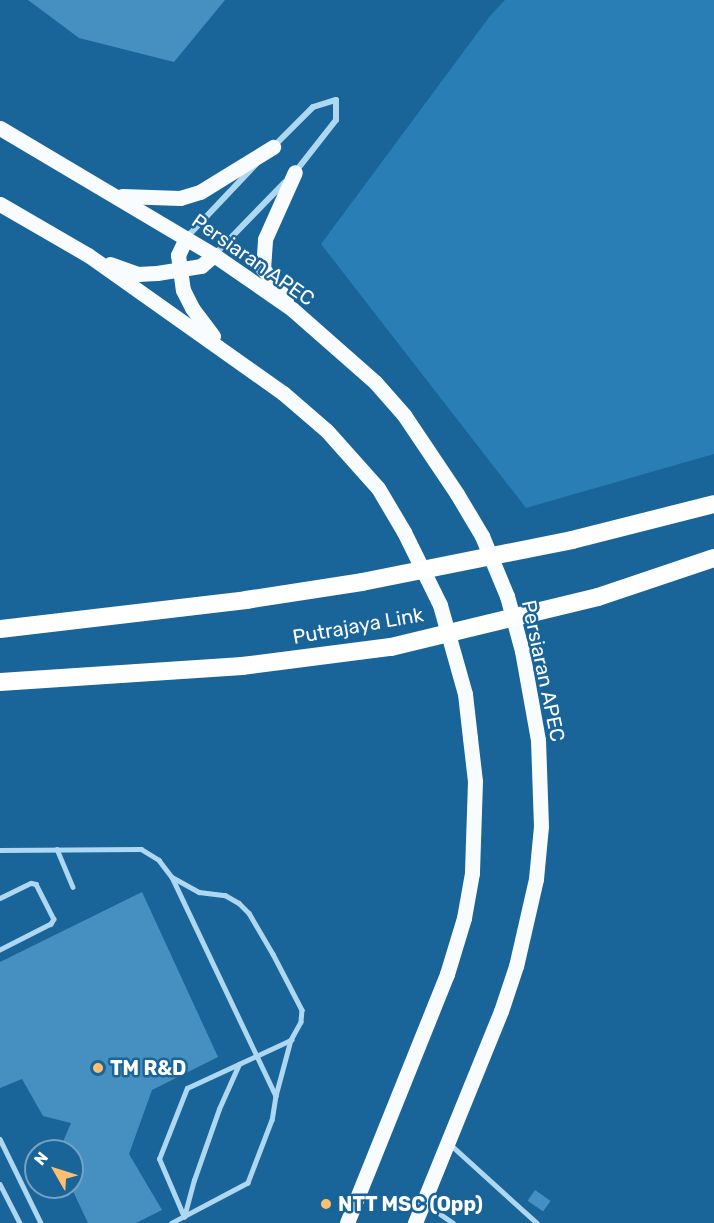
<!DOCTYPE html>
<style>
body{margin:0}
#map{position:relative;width:714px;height:1223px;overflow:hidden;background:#196499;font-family:Rubik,sans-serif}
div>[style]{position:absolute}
.green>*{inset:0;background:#287eb5}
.building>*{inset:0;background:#4690c1;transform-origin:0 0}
.lane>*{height:4.5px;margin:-2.25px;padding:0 2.25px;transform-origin:2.25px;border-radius:2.25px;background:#aed7f1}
.street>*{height:6px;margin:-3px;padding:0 3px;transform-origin:3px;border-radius:3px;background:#aed7f1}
.primary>*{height:15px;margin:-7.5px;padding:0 7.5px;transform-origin:7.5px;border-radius:7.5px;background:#f8fcff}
.highway>*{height:18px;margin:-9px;padding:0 9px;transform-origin:9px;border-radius:9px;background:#fff}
.highway-bridge>*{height:18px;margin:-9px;padding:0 9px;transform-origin:9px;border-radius:9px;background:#fff}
.dots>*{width:16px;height:16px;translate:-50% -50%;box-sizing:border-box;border:3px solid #196499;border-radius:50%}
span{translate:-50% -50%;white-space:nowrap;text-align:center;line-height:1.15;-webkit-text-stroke:5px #196499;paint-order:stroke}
.street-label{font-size:20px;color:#fff}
.poi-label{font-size:20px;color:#fff;font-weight:700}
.left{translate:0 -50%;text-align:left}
.north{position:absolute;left:24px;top:1139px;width:60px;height:60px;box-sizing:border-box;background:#196499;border:2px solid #75a2c2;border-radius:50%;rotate:309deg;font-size:16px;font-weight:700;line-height:24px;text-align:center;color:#fff}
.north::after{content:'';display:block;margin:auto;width:21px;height:27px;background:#ffbf6e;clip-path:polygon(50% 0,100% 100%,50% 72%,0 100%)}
</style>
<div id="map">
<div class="green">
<i style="clip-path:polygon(505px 0,714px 0,714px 454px,526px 508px,321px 244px,490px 16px)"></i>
</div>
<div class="building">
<i style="clip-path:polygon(28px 0,225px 0,174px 62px,79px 38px)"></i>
<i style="clip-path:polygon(142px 892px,218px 1057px,152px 1090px,129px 1154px,162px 1210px,136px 1223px,88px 1223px,71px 1187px,72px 1151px,59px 1151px,71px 1123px,43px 1116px,22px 1079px,0 1088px,0 962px)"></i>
<i style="left:535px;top:1190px;width:19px;height:13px;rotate:35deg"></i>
</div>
<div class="lane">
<i style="left:57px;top:849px;width:41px;rotate:67.2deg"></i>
<i style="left:0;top:850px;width:141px;rotate:-0.4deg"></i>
<i style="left:141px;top:849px;width:21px;rotate:31deg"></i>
<i style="left:159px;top:860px;width:21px;rotate:53deg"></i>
<i style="left:172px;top:877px;width:242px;rotate:64.6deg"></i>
<i style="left:276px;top:1096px;width:24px;rotate:99deg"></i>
<i style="left:272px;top:1120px;width:67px;rotate:110.9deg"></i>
<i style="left:248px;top:1183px;width:86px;rotate:152.2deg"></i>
<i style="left:172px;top:877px;width:31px;rotate:29deg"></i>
<i style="left:199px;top:892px;width:26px;rotate:7deg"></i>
<i style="left:225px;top:895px;width:16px;rotate:30deg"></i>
<i style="left:239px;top:903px;width:14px;rotate:45deg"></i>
<i style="left:249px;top:913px;width:48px;rotate:59.7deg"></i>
<i style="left:273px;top:954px;width:63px;rotate:62.6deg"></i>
<i style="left:302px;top:1010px;width:12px;rotate:95deg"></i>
<i style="left:301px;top:1022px;width:21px;rotate:119deg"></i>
<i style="left:291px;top:1040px;width:58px;rotate:105deg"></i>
<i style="left:0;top:898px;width:34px;rotate:-26deg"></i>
<i style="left:31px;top:883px;width:5px;rotate:11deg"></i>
<i style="left:36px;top:884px;width:39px;rotate:63deg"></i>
<i style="left:54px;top:919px;width:6px;rotate:121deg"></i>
<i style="left:51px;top:924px;width:57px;rotate:153deg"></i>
<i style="left:0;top:1139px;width:93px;rotate:64deg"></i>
<i style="left:451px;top:1145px;width:116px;rotate:42.2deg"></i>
<i style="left:0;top:1184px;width:44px;rotate:62.9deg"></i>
<i style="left:426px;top:1204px;width:33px;rotate:35deg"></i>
<i style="left:184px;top:1217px;width:63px;rotate:-113.3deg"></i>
<i style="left:159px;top:1159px;width:76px;rotate:-68.5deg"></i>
<i style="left:187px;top:1088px;width:115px;rotate:-24.8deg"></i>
<i style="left:184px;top:1217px;width:38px;rotate:-75deg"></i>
<i style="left:194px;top:1180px;width:75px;rotate:-70.6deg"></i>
<i style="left:219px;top:1109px;width:49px;rotate:-66deg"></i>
</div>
<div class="street">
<i style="left:274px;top:146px;width:55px;rotate:-45deg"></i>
<i style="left:313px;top:107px;width:24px;rotate:-17deg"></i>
<i style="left:336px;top:100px;width:20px;rotate:90deg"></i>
<i style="left:336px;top:120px;width:65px;rotate:128.1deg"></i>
<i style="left:187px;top:237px;width:100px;rotate:-46.6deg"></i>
<i style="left:215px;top:254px;width:100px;rotate:-45.8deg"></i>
</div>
<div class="primary">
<i style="left:0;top:128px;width:249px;rotate:30.7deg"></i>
<i style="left:214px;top:255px;width:95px;rotate:34.7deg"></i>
<i style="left:292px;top:309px;width:111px;rotate:41.3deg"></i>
<i style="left:375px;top:382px;width:44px;rotate:48.7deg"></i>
<i style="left:404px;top:415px;width:95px;rotate:56.1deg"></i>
<i style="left:457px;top:494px;width:49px;rotate:59.2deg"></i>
<i style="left:482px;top:536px;width:65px;rotate:67.4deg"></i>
<i style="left:507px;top:596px;width:57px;rotate:74.7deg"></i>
<i style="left:522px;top:651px;width:90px;rotate:79.8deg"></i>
<i style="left:538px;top:740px;width:86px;rotate:88deg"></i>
<i style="left:541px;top:826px;width:53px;rotate:95.4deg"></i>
<i style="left:536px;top:879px;width:89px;rotate:102.9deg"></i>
<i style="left:516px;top:966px;width:47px;rotate:108.4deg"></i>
<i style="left:501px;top:1011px;width:229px;rotate:112.1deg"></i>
<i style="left:122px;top:196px;width:58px;rotate:2deg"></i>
<i style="left:180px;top:198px;width:21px;rotate:-17deg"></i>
<i style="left:200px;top:192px;width:86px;rotate:-31.7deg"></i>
<i style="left:0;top:204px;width:102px;rotate:30.1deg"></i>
<i style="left:88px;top:255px;width:239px;rotate:35.3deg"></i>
<i style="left:283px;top:393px;width:58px;rotate:40.8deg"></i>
<i style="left:327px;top:431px;width:76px;rotate:48.2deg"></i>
<i style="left:378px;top:488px;width:51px;rotate:59.4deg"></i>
<i style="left:404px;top:532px;width:81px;rotate:63.7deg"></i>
<i style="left:440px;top:605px;width:92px;rotate:74.3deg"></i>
<i style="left:465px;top:694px;width:44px;rotate:83.5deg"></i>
<i style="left:470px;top:738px;width:43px;rotate:83.4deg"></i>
<i style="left:475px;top:781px;width:92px;rotate:91.9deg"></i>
<i style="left:472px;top:873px;width:46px;rotate:100.1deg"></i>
<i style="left:464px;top:918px;width:59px;rotate:106.9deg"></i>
<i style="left:447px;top:974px;width:268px;rotate:111.9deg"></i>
<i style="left:186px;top:238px;width:19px;rotate:115deg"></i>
<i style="left:178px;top:255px;width:35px;rotate:82deg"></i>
<i style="left:183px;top:290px;width:20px;rotate:63deg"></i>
<i style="left:192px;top:308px;width:35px;rotate:53deg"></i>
<i style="left:110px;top:264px;width:29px;rotate:20deg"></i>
<i style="left:137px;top:274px;width:20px;rotate:-3deg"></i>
<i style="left:157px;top:273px;width:45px;rotate:-9deg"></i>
<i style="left:201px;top:266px;width:17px;rotate:-40deg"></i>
<i style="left:286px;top:299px;width:38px;rotate:-127deg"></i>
<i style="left:263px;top:269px;width:30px;rotate:-86deg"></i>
<i style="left:265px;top:239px;width:73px;rotate:-65.9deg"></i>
</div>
<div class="highway">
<i style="left:572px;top:540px;width:146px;rotate:-14.2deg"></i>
<i style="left:598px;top:597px;width:122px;rotate:-18.6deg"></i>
<i style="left:0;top:629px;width:248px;rotate:-6.7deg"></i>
<i style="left:246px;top:600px;width:117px;rotate:-8.8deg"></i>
<i style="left:0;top:682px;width:243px;rotate:-3.8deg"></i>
<i style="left:242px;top:666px;width:150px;rotate:-7.3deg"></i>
</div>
<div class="highway-bridge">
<i style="left:362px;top:582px;width:214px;rotate:-11.3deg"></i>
<i style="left:391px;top:647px;width:213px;rotate:-13.6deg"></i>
</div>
<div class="dots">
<i style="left:98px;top:1068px;background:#ffbf6e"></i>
<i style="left:326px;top:1204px;background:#ffbf6e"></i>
</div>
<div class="street-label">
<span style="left:253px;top:260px;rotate:35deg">Persiaran APEC</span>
<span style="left:358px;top:626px;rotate:-10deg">Putrajaya Link</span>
<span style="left:543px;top:671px;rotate:78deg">Persiaran APEC</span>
</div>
<div class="poi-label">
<span class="left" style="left:110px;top:1068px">TM R&amp;D</span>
<span class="left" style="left:338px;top:1204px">NTT MSC (Opp)</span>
</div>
<div class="north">N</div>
</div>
